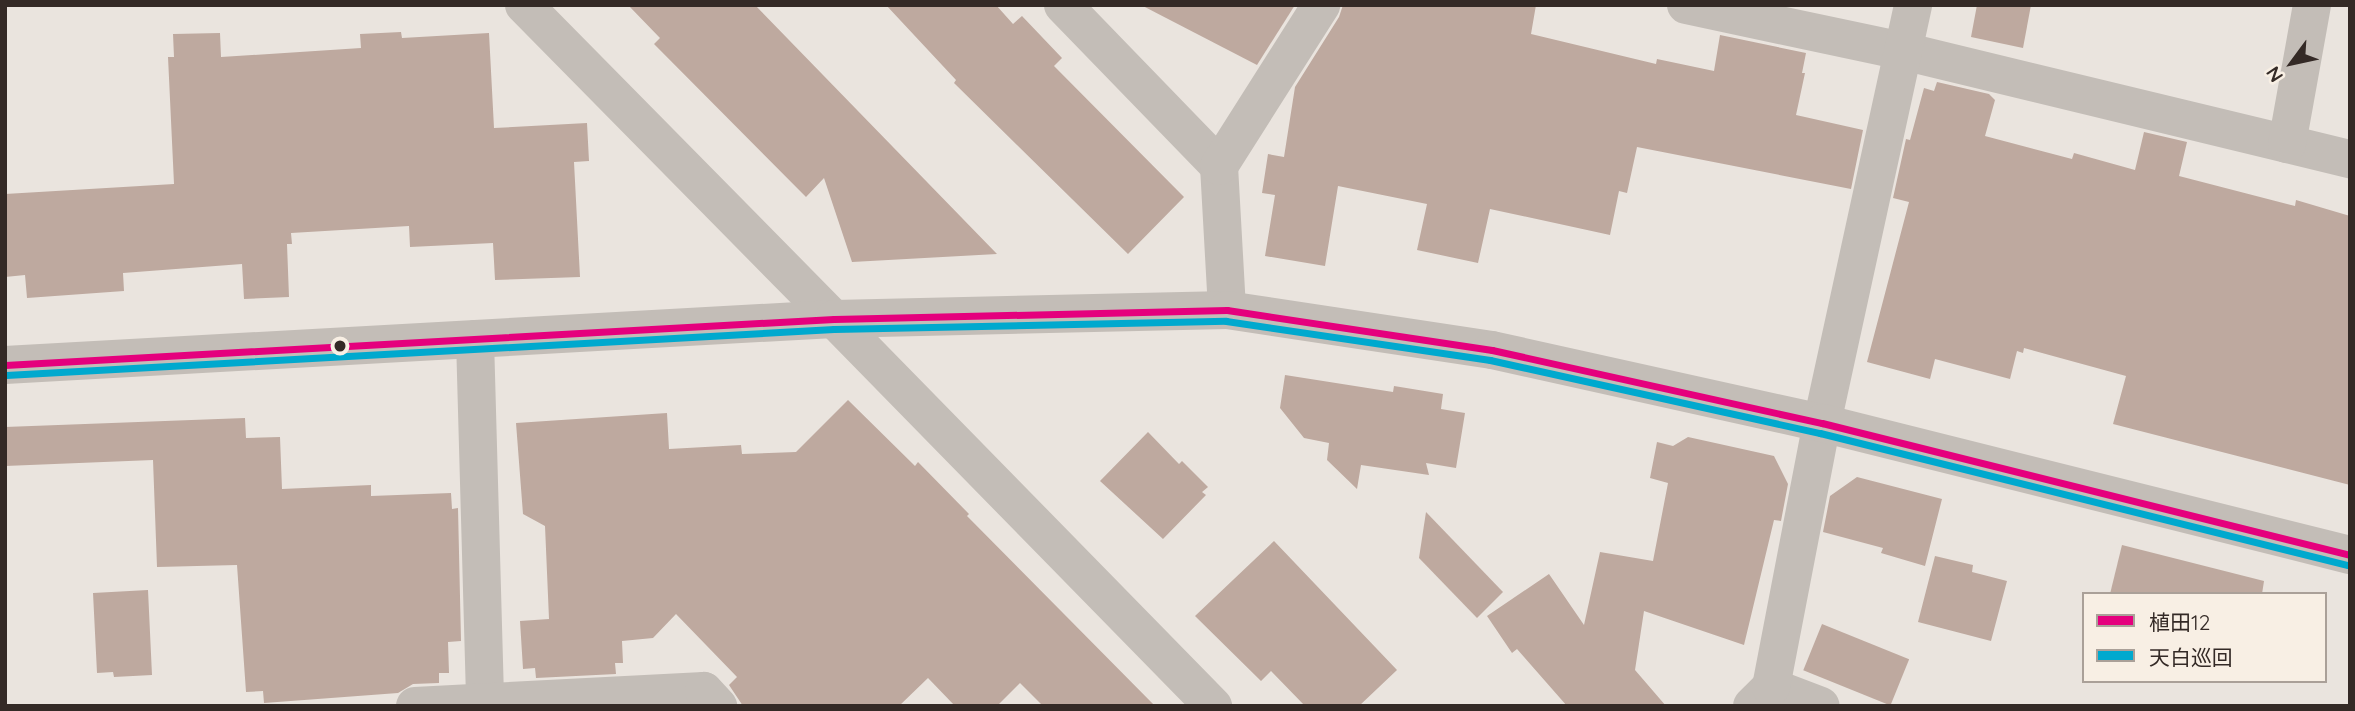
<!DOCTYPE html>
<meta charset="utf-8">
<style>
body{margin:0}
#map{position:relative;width:2355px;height:711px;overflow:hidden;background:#eae4de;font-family:Quicksand,"Noto Sans JP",sans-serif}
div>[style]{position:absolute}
.building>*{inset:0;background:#bea99f;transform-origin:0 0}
.minor>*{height:38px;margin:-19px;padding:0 19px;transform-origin:19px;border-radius:19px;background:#c3bdb7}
.tertiary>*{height:38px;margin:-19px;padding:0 19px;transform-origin:19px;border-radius:19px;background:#c3bdb7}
.bus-1>*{height:7px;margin:-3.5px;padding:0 3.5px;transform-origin:3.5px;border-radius:3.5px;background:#e5007d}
.bus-2>*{height:7px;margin:-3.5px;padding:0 3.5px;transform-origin:3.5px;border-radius:3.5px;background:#00a9ce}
.dots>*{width:19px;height:19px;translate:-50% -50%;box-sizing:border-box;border:4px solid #f8efe4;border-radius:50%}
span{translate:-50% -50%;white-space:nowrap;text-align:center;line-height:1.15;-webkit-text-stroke:6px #f8efe4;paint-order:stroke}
.frame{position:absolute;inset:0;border:7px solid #342a26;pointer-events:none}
.legend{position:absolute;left:2082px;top:592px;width:245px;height:91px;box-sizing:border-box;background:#f8efe4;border:2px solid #aaa098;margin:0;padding:9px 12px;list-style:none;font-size:21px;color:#342a26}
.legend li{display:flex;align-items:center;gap:14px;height:35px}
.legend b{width:35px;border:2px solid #aaa098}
.north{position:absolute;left:2257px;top:28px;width:70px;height:70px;-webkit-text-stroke:5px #f8efe4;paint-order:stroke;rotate:237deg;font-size:19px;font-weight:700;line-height:28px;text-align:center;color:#342a26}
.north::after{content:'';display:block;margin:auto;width:24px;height:32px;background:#342a26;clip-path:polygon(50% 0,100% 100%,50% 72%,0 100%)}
</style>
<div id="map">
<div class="building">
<i style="clip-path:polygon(628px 5px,755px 5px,997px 254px,852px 262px,824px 178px,806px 197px,654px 44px,660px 38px)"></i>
<i style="clip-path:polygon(886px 5px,996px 5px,1013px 24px,1022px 16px,1062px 58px,1054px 66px,1184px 197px,1128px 254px,954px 83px,956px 80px)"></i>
<i style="clip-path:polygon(1141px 5px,1295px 5px,1257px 65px)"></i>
<i style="clip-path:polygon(1343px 5px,1536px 5px,1531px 34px,1656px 64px,1657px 59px,1714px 71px,1720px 35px,1806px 53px,1802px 73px,1805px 73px,1796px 115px,1863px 130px,1851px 189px,1637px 147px,1627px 193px,1619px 191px,1610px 235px,1490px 209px,1478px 263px,1417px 250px,1427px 204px,1338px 186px,1325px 266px,1265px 256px,1275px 195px,1262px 193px,1268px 154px,1284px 157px,1295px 87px,1339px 17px)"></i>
<i style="clip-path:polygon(1977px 5px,2031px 5px,2023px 48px,1971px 37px)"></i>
<i style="clip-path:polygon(401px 32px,402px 38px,489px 33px,494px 128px,587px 123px,589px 161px,574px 162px,580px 277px,495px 280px,493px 243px,410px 247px,409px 226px,291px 233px,292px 244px,287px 244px,289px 297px,244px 299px,242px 264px,123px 273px,124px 291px,27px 298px,25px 275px,5px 277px,5px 194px,174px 184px,168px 57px,174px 57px,173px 34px,220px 33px,221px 57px,361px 48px,360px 34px)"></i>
<i style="clip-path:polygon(1937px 82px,1989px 94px,1995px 100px,1985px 136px,2072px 159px,2074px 153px,2135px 170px,2144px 132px,2187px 142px,2179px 176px,2295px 206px,2296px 200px,2350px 216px,2350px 485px,2113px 424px,2126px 376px,2024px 348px,2023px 353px,2017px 351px,2010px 379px,1935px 359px,1930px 379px,1867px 362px,1909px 202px,1893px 198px,1906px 139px,1910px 140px,1924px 88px,1934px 91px)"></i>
<i style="clip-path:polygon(1285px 375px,1393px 392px,1394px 386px,1443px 394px,1441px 409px,1465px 413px,1456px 468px,1426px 463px,1429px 475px,1361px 465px,1357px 489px,1327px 460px,1329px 443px,1304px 438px,1280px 408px)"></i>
<i style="clip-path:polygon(848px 400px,915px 466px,918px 462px,969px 514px,967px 516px,1155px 706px,1043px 706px,1020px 683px,997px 706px,955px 706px,928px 678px,899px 706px,743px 706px,729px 685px,737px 677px,676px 614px,653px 638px,622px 641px,623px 663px,615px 663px,616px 674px,536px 678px,535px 668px,523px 669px,520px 621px,549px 619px,545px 526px,523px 514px,516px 423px,667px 413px,669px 449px,741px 445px,742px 454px,796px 452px)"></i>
<i style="clip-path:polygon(245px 418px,246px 438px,280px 437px,282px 489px,371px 485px,371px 496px,451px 493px,452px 509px,458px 508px,461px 641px,448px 642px,449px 673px,439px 673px,439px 683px,413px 684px,398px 693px,264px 703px,263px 691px,246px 692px,237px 565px,157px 567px,153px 460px,5px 466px,5px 427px)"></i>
<i style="clip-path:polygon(1148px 432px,1179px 464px,1182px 461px,1208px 487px,1202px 492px,1206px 495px,1163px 539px,1100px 481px)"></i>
<i style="clip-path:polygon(1688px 437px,1774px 456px,1788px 484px,1781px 521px,1774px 520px,1744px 645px,1644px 611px,1635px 670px,1666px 706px,1567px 706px,1517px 649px,1512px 653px,1487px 616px,1549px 574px,1584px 625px,1600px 552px,1653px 561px,1668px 483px,1650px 478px,1657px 442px,1673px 446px)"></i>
<i style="clip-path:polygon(1857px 477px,1942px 499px,1925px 566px,1881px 553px,1883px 548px,1823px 532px,1830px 496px)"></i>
<i style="clip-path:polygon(1426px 512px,1503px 592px,1477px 618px,1419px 558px)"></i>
<i style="clip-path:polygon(1274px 541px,1397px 670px,1359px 706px,1305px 706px,1271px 671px,1261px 681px,1195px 616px)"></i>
<i style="clip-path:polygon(2122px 545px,2264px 581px,2262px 594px,2110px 594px)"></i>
<i style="clip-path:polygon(1935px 556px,1973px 565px,1972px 572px,2007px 581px,1991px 641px,1918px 622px)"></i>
<i style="clip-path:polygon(148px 590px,152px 675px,114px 677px,113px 672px,97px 673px,93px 593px)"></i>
<i style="left:1822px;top:624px;width:94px;height:50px;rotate:22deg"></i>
</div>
<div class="minor">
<i style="left:524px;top:5px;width:441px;rotate:45.4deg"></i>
<i style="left:1063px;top:5px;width:224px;rotate:45.9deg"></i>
<i style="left:1219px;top:166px;width:144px;rotate:86.8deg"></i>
<i style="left:1686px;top:5px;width:222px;rotate:12deg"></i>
<i style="left:1903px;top:51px;width:460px;rotate:13.6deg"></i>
<i style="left:2287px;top:144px;width:141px;rotate:-79.8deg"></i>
<i style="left:1219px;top:166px;width:191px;rotate:-57.6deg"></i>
<i style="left:475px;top:339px;width:367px;rotate:88.4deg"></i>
<i style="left:1771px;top:687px;width:53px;rotate:20.8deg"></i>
<i style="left:415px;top:706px;width:289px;rotate:-3deg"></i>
<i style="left:704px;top:691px;width:21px;rotate:47deg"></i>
<i style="left:1752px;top:706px;width:27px;rotate:-45deg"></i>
<i style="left:1771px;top:687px;width:269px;rotate:-79.1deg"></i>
<i style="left:1822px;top:423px;width:428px;rotate:-77.7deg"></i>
</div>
<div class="tertiary">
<i style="left:834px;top:319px;width:542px;rotate:45.6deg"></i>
<i style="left:5px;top:365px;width:830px;rotate:-3.18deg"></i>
<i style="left:834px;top:319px;width:393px;rotate:-1.3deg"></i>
<i style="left:1227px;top:310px;width:268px;rotate:8.6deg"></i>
<i style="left:1492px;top:350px;width:338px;rotate:12.5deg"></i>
<i style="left:1822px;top:423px;width:544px;rotate:14.04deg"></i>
</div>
<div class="bus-1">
<i style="left:5px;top:365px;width:830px;rotate:-3.18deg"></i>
<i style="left:834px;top:319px;width:393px;rotate:-1.3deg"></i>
<i style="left:1227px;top:310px;width:268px;rotate:8.6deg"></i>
<i style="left:1492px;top:350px;width:338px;rotate:12.5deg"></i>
<i style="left:1822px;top:423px;width:544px;rotate:14.04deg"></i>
</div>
<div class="bus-2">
<i style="left:6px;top:375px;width:829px;rotate:-3.18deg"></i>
<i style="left:834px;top:329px;width:392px;rotate:-1.2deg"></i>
<i style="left:1226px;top:321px;width:267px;rotate:8.4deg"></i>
<i style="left:1490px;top:360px;width:338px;rotate:12.5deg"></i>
<i style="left:1820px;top:433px;width:543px;rotate:14.06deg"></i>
</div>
<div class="dots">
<i style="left:340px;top:346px;background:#342a26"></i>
</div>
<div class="frame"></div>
<ul class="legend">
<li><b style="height:9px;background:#e5007d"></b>植田12</li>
<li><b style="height:9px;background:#00a9ce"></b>天白巡回</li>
</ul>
<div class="north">N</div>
</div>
